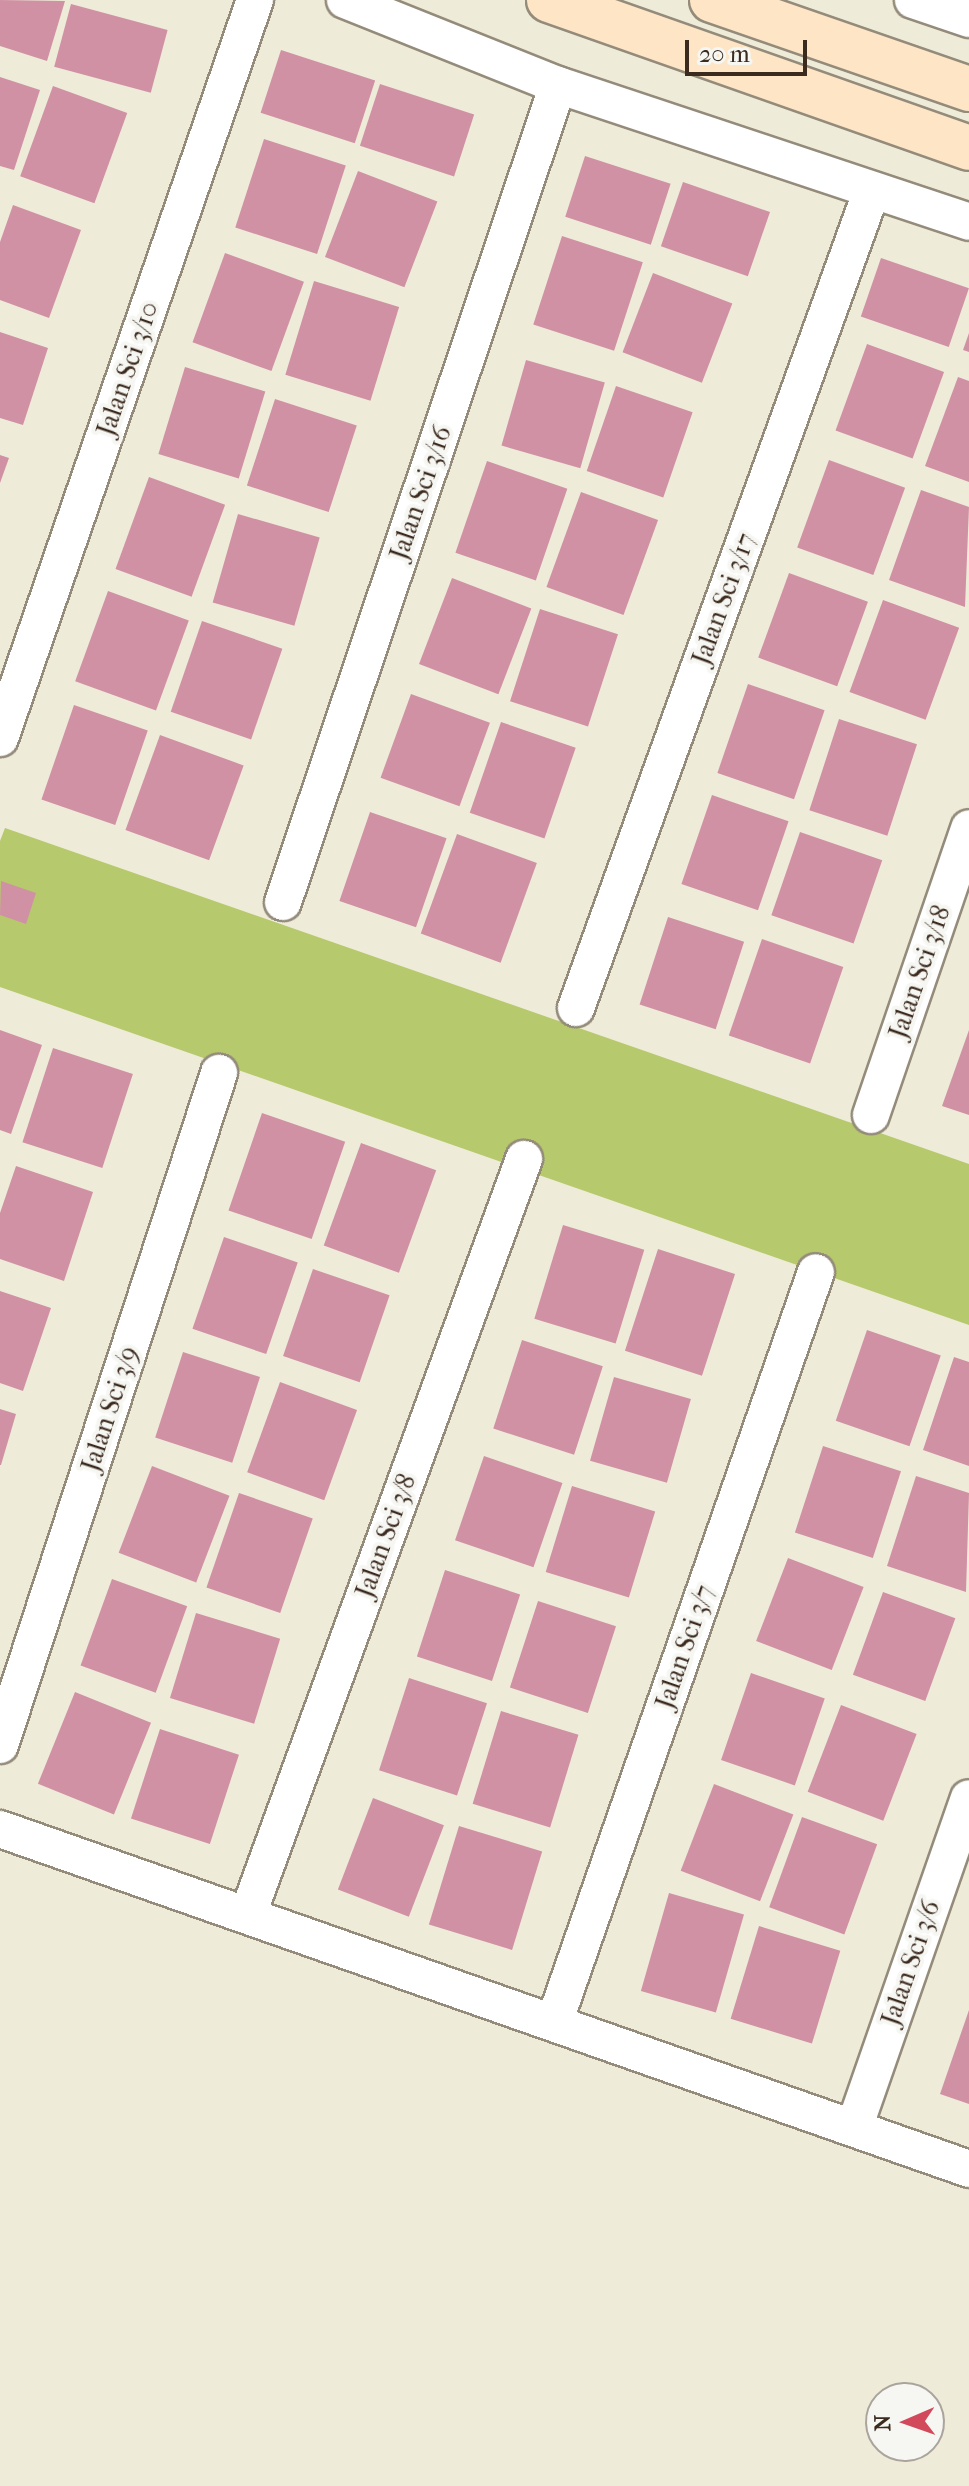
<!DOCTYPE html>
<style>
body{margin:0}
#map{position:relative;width:969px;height:2486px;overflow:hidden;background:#eeecd8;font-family:"IM FELL French Canon",serif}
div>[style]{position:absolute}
.green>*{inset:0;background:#b6c96c}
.building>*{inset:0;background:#d191a5;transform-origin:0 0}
.roads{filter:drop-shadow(2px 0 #948b7b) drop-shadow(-2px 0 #948b7b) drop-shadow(0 2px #948b7b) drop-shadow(0 -2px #948b7b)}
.street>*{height:36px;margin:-18px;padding:0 18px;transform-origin:18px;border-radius:18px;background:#fff}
.secondary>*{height:44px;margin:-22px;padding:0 22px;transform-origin:22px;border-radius:22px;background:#fde5c5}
span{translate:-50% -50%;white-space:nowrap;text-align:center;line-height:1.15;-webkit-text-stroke:8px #f6f6f2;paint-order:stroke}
.street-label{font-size:26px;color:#3b2a1e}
.north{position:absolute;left:865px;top:2382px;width:80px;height:80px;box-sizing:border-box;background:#f6f6f2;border:2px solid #aba49d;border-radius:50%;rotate:268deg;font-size:22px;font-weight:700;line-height:32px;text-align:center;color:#3b2a1e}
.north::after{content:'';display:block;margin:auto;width:28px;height:36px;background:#d1495b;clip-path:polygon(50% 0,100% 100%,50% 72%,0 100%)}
.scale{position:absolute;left:685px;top:40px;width:122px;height:36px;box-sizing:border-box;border:4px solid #3b2a1e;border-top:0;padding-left:10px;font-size:24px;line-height:28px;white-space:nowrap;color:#3b2a1e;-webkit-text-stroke:6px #f6f6f2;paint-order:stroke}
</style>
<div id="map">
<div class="green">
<i style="clip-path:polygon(5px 828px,969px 1164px,969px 1325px,0 987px,0 841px)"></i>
</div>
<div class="building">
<i style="clip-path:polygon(0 0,65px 1px,47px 61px,0 46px)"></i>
<i style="left:71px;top:4px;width:100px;height:65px;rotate:15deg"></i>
<i style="left:281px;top:50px;width:99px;height:66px;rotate:18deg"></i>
<i style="clip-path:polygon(0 77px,40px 90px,14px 170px,0 166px)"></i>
<i style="left:380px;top:84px;width:99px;height:65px;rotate:18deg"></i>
<i style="left:53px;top:86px;width:79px;height:96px;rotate:20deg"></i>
<i style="left:264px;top:139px;width:86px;height:93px;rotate:18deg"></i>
<i style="left:585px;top:156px;width:90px;height:64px;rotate:18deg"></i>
<i style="left:358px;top:171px;width:85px;height:92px;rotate:21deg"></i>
<i style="left:683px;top:182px;width:92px;height:68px;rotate:19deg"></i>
<i style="clip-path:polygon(13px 205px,81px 230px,49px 318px,0 300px,0 242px)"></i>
<i style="left:562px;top:236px;width:85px;height:93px;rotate:18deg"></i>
<i style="left:225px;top:253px;width:84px;height:95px;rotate:20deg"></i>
<i style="left:881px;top:258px;width:93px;height:62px;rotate:19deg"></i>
<i style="left:653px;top:273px;width:85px;height:85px;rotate:21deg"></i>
<i style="left:314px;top:281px;width:89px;height:98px;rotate:17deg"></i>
<i style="clip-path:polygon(0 332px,48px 348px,23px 425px,0 418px)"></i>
<i style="clip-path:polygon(969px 333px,969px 352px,963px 350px)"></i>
<i style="left:867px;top:344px;width:82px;height:92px;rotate:20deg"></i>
<i style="left:526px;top:360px;width:82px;height:89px;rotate:16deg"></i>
<i style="left:185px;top:367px;width:84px;height:91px;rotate:17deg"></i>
<i style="clip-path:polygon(958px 377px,969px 381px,969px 482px,925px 466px)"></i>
<i style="left:616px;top:386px;width:81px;height:90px;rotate:19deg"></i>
<i style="left:275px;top:399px;width:86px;height:91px;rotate:18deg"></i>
<i style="clip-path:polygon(0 455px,9px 458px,0 483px)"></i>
<i style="left:829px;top:460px;width:81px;height:93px;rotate:20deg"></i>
<i style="left:487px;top:461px;width:85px;height:97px;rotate:19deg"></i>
<i style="left:149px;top:477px;width:81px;height:98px;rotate:20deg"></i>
<i style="clip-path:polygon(921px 490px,969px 507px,965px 607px,889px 580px)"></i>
<i style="left:581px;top:492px;width:82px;height:101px;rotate:20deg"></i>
<i style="left:238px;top:514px;width:85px;height:92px;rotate:16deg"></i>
<i style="left:789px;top:573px;width:84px;height:90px;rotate:20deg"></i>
<i style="left:452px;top:578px;width:85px;height:92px;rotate:21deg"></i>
<i style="left:108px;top:591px;width:86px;height:96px;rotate:20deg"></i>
<i style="left:883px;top:600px;width:81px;height:98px;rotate:20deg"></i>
<i style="left:540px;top:609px;width:82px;height:97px;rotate:18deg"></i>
<i style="left:202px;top:621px;width:85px;height:96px;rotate:19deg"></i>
<i style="left:748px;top:684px;width:81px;height:94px;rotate:19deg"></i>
<i style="left:411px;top:694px;width:84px;height:89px;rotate:20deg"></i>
<i style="left:74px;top:705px;width:78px;height:100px;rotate:19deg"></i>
<i style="left:839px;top:719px;width:82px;height:96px;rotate:18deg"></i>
<i style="left:501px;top:722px;width:79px;height:96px;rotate:19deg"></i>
<i style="left:160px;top:735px;width:89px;height:101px;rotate:20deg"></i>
<i style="left:712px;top:795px;width:81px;height:94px;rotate:19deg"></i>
<i style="left:370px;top:812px;width:81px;height:94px;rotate:19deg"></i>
<i style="left:800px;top:832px;width:87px;height:88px;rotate:19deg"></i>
<i style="left:457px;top:834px;width:85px;height:106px;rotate:20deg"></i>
<i style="clip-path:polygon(1px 881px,36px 893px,26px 924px,0 915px)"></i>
<i style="left:668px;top:917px;width:80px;height:92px;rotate:18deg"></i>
<i style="left:762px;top:939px;width:86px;height:102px;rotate:19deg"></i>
<i style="clip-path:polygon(0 1030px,42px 1045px,11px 1134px,0 1130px)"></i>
<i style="clip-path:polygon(969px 1030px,969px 1115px,942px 1106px)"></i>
<i style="left:53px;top:1048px;width:84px;height:99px;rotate:18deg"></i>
<i style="left:262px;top:1113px;width:88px;height:103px;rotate:19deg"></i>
<i style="left:361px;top:1143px;width:80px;height:109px;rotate:20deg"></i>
<i style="clip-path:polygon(16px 1166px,93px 1192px,64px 1281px,0 1259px,0 1213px)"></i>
<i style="left:563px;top:1225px;width:85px;height:98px;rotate:17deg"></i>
<i style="left:224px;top:1237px;width:78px;height:97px;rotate:19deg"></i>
<i style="left:658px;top:1249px;width:81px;height:107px;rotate:18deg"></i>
<i style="left:313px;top:1269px;width:81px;height:92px;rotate:19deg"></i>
<i style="clip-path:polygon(0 1291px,51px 1308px,23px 1391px,0 1383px)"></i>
<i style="left:867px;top:1330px;width:78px;height:96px;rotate:19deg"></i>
<i style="left:522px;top:1340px;width:85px;height:93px;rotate:18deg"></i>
<i style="left:183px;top:1352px;width:81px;height:90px;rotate:18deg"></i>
<i style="clip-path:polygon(954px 1357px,969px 1362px,969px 1466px,923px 1450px)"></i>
<i style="left:614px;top:1377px;width:80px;height:87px;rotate:16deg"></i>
<i style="left:280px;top:1382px;width:82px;height:96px;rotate:20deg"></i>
<i style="clip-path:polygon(0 1409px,16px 1414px,1px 1465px,0 1465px)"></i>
<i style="left:823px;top:1446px;width:82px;height:91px;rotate:18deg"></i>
<i style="left:484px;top:1456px;width:83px;height:89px;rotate:19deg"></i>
<i style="left:152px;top:1466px;width:83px;height:93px;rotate:21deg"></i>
<i style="clip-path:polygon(916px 1476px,969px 1493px,966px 1592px,887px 1566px)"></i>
<i style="left:572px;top:1486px;width:87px;height:90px;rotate:17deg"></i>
<i style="left:239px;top:1493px;width:78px;height:100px;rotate:19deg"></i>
<i style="left:788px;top:1558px;width:81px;height:89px;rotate:21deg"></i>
<i style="left:445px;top:1570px;width:79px;height:91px;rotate:18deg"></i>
<i style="left:112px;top:1579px;width:80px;height:92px;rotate:20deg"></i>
<i style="left:883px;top:1592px;width:77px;height:88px;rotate:20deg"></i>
<i style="left:538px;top:1601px;width:82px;height:91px;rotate:18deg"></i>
<i style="left:196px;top:1613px;width:88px;height:89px;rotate:17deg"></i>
<i style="left:751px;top:1673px;width:78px;height:92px;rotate:19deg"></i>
<i style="left:409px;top:1678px;width:82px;height:97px;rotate:18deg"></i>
<i style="left:75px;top:1692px;width:82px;height:99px;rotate:22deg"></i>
<i style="left:841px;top:1705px;width:81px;height:93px;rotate:21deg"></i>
<i style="left:501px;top:1711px;width:81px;height:97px;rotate:17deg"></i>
<i style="left:160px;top:1729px;width:83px;height:94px;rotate:18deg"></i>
<i style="left:714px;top:1784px;width:85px;height:93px;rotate:21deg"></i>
<i style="left:373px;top:1798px;width:76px;height:98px;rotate:21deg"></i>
<i style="left:802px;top:1817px;width:80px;height:96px;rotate:20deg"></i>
<i style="left:459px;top:1826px;width:87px;height:103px;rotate:17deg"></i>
<i style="left:669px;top:1893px;width:78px;height:102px;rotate:16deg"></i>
<i style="left:759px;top:1926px;width:85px;height:97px;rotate:17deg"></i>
<i style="clip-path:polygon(969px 2010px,969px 2104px,940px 2094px)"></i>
</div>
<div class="roads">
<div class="street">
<i style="left:345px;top:0;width:229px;rotate:21.8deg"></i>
<i style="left:558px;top:85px;width:433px;rotate:18.4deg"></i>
<i style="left:913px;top:0;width:59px;rotate:18.7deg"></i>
<i style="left:0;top:738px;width:781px;rotate:-70.94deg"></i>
<i style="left:283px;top:902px;width:862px;rotate:-71.4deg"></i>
<i style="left:576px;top:1008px;width:870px;rotate:-70.11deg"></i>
<i style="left:871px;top:1115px;width:303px;rotate:-71.1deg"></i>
<i style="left:0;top:1745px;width:707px;rotate:-71.95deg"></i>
<i style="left:0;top:1829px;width:1027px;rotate:19.33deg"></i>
<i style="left:248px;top:1914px;width:804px;rotate:-69.92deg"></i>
<i style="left:554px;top:2023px;width:795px;rotate:-70.77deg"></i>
<i style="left:854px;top:2128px;width:349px;rotate:-70.8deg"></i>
</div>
<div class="secondary">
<i style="left:549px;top:0;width:445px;rotate:19.4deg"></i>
<i style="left:712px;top:0;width:272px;rotate:19.1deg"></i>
</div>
</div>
<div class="street-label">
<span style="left:128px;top:369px;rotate:-71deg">Jalan Sci 3/10</span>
<span style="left:421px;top:493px;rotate:-71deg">Jalan Sci 3/16</span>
<span style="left:724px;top:599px;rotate:-70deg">Jalan Sci 3/17</span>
<span style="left:920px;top:972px;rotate:-71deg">Jalan Sci 3/18</span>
<span style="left:110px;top:1409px;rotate:-72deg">Jalan Sci 3/9</span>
<span style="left:386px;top:1536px;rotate:-70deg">Jalan Sci 3/8</span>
<span style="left:685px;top:1647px;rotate:-71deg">Jalan Sci 3/7</span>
<span style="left:911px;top:1963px;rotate:-71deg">Jalan Sci 3/6</span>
</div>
<div class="north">N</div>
<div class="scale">20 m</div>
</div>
